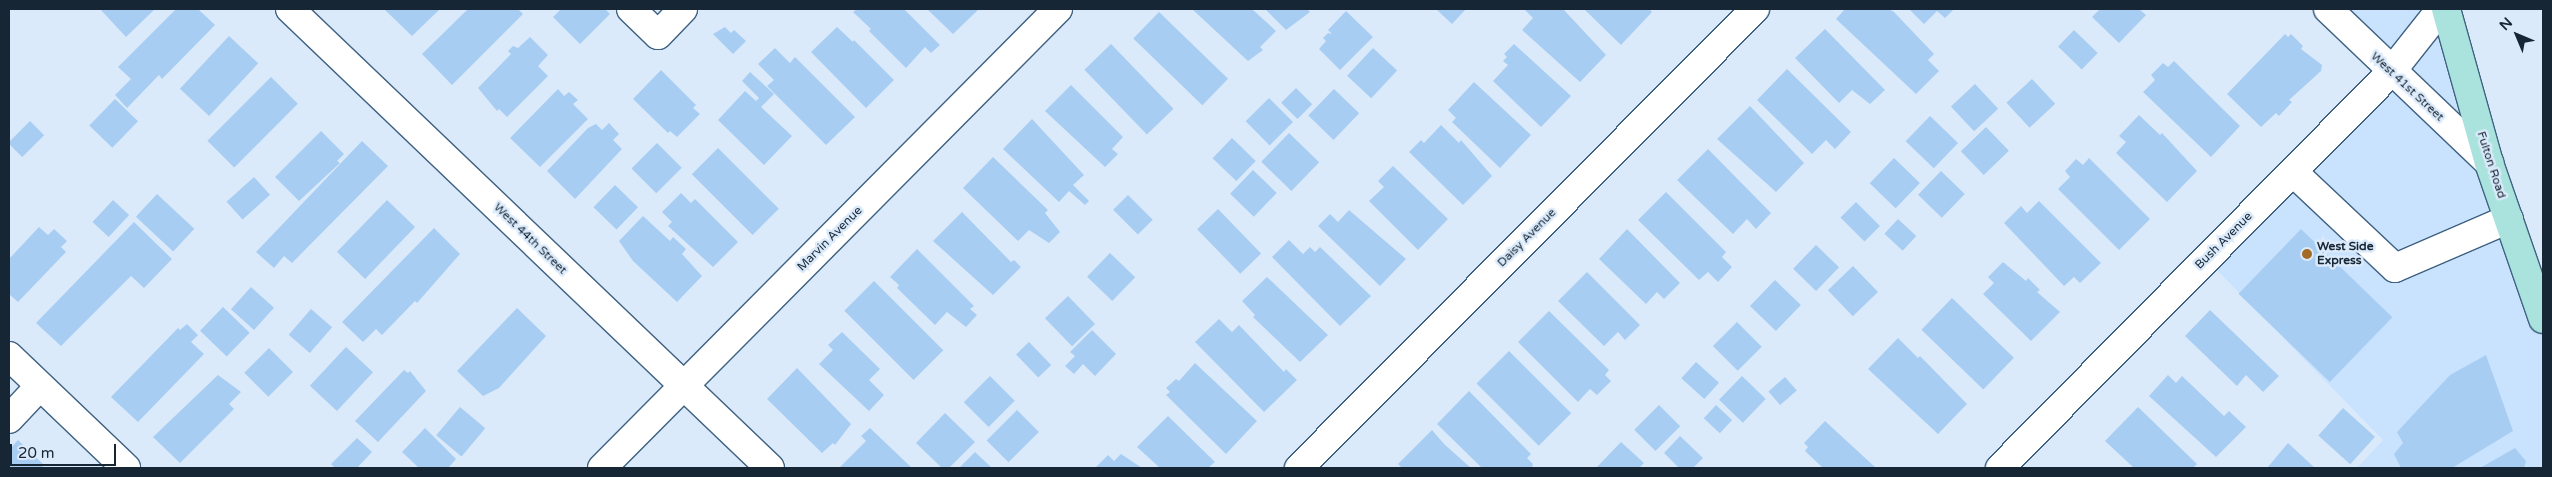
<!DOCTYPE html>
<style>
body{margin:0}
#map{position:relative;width:2552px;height:477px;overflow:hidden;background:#dbeafa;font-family:"Varela Round",sans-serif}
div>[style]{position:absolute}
.built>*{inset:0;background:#c9e3fe}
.building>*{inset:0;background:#a8cdf3;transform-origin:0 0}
.roads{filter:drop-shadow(1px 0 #3f6282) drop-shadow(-1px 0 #3f6282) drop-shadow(0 1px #3f6282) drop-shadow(0 -1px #3f6282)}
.minor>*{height:28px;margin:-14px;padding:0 14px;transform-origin:14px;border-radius:14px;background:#fff}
.major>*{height:28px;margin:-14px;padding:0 14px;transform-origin:14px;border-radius:14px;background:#aae3dd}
.dots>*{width:14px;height:14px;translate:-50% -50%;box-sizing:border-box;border:2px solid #dbeafa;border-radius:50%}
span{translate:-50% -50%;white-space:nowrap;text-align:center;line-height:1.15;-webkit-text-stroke:5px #dbeafa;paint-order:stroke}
.street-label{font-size:12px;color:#172634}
.poi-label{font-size:12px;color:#172634;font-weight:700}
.left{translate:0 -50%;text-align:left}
.frame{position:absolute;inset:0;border:10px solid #172634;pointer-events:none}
.north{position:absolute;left:2492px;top:10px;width:50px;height:50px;-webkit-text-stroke:4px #dbeafa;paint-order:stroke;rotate:315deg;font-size:14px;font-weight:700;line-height:20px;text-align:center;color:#172634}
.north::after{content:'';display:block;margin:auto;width:18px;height:22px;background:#172634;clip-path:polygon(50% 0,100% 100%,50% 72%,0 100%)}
.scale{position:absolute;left:10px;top:444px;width:106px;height:22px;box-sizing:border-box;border:2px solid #172634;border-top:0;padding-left:6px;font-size:15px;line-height:18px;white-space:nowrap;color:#172634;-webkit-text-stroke:4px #dbeafa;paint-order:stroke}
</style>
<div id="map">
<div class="built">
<i style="clip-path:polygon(2328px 9px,2446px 9px,2543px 319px,2543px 468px,2357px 468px,2383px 440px,2206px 259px,2390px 72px)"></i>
</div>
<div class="building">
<i style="clip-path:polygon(100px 9px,155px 9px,126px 37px)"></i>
<i style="clip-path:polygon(176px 9px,198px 9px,215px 25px,162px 79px,159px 75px,127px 108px,115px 95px,131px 79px,118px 67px)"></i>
<i style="clip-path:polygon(384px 9px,440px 9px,412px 36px)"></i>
<i style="clip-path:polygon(468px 9px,518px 9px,523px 14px,452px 85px,422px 54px)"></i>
<i style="clip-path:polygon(561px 9px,605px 9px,610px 14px,580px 44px,553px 17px)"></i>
<i style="clip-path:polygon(857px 9px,904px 9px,940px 45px,931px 53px,925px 47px,906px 68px,869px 31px,871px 29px,853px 12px)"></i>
<i style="clip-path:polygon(927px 9px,979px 9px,953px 34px)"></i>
<i style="clip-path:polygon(1192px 9px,1252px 9px,1276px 31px,1260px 47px,1263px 50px,1248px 61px)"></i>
<i style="clip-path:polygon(1265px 9px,1307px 9px,1310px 12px,1286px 30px)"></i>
<i style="clip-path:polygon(1436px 9px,1466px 9px,1452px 24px)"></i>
<i style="clip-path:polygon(1524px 9px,1563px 9px,1606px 55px,1580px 82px,1522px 30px,1533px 18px)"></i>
<i style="clip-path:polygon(1584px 9px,1649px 9px,1652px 12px,1621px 45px)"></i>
<i style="clip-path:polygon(1845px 9px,1889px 9px,1894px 12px,1934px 54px,1928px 60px,1939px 71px,1916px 94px,1836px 19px)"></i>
<i style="clip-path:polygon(1909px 9px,1954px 9px,1945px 18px,1937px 11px,1924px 24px)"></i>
<i style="clip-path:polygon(2100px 9px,2139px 9px,2146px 15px,2119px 43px,2092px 17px)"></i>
<i style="clip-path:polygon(1346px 11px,1373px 37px,1340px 70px,1319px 49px,1326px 41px,1323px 38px,1328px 33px,1332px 34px,1328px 30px)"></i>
<i style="left:1159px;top:12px;width:96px;height:37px;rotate:44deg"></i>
<i style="clip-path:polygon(725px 27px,731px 33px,734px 30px,746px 41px,733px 54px,713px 34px)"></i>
<i style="clip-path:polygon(837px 27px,853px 42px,854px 40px,894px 80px,866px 108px,811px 52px)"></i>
<i style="clip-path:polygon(1825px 29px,1885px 90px,1870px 104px,1852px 90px,1839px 103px,1795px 58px)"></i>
<i style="left:2074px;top:30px;width:33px;height:23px;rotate:44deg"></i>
<i style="clip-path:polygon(2285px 34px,2288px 37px,2291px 34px,2303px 46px,2301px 49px,2322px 65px,2321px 71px,2289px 100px,2292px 102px,2279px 116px,2276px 113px,2261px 127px,2227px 94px)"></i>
<i style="left:229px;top:36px;width:40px;height:72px;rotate:43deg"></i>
<i style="clip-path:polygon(530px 37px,548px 55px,538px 66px,548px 76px,507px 117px,499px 109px,497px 111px,478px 88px,511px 54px,508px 51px,513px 46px,518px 48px)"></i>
<i style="left:1111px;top:44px;width:90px;height:37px;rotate:46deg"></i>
<i style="clip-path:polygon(1514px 44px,1571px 96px,1541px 127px,1493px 81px,1508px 65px,1503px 61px,1507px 57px,1504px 54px)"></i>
<i style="clip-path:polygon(775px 48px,790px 63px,795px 57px,855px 117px,826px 145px,767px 86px,774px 80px,758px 64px)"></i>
<i style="left:1373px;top:48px;width:33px;height:38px;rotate:43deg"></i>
<i style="clip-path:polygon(2174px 61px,2240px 126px,2211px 157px,2143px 92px,2155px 80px,2151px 75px,2163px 63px,2168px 67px)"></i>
<i style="clip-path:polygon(1787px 69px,1851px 132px,1835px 149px,1826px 140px,1812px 154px,1757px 100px)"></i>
<i style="clip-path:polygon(661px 70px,696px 105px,693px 108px,700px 114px,677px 137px,670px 131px,668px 133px,633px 99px)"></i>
<i style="clip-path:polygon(750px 72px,774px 94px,761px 107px,792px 136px,764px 165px,718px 120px,745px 91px,756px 101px,759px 98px,742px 81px)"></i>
<i style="left:271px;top:77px;width:38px;height:90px;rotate:45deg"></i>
<i style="left:2032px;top:79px;width:34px;height:35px;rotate:47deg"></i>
<i style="clip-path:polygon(1474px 82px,1531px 135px,1500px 168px,1452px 122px,1456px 118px,1448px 110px)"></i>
<i style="left:1975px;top:84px;width:34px;height:33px;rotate:47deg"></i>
<i style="clip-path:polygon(1071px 85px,1123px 137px,1112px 149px,1118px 154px,1105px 167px,1045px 111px)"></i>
<i style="left:1296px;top:88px;width:23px;height:21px;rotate:45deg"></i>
<i style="clip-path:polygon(558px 89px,564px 96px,569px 92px,578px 100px,573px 104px,588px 119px,540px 167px,510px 138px)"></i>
<i style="left:1334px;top:89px;width:35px;height:37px;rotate:44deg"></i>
<i style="left:1269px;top:98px;width:34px;height:33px;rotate:45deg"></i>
<i style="left:115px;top:99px;width:32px;height:37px;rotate:44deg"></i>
<i style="clip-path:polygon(1750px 106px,1804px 163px,1776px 192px,1717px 139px)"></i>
<i style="clip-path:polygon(2139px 115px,2160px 135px,2162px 133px,2197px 171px,2167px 202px,2116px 153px,2126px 142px,2119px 136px)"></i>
<i style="left:1930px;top:116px;width:39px;height:35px;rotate:44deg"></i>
<i style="clip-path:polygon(1032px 119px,1084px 175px,1073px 185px,1089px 201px,1085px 205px,1069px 191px,1059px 202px,1003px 149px)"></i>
<i style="left:30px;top:121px;width:20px;height:31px;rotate:45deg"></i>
<i style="clip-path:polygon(609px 123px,619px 134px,613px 140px,622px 149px,575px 199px,547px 171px,588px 128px,596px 124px,602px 130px)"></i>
<i style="clip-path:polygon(1441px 125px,1459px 143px,1461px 140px,1492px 176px,1463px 205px,1409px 152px,1421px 140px,1424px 143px)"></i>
<i style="left:1986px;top:127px;width:33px;height:35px;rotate:46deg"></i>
<i style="clip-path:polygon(321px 131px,344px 154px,337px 161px,340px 163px,299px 201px,275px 177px)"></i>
<i style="left:1289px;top:133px;width:42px;height:40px;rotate:44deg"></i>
<i style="left:1232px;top:138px;width:33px;height:28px;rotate:44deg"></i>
<i style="clip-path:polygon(362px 141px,388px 166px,292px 263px,284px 256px,274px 268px,256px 252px)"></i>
<i style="left:657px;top:143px;width:35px;height:36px;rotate:45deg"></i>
<i style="left:718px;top:148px;width:86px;height:37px;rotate:45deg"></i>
<i style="clip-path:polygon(1708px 149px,1771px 213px,1756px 229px,1747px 219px,1733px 234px,1677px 180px)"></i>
<i style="clip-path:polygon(993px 157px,1048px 210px,1045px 213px,1060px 232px,1049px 243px,1029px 230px,1018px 241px,963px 188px)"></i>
<i style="left:1894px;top:158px;width:36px;height:35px;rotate:44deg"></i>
<i style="clip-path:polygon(2089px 158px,2150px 219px,2119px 250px,2058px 189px,2070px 177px,2065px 171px,2076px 159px,2083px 165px)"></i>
<i style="clip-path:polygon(1393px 166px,1448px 219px,1418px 250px,1369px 201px,1384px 187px,1378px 181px)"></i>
<i style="left:1253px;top:170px;width:33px;height:33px;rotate:44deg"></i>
<i style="left:1941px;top:171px;width:33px;height:33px;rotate:44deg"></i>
<i style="left:254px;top:177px;width:24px;height:37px;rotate:48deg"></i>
<i style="left:615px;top:185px;width:32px;height:31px;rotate:44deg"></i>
<i style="clip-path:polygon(1666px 192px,1726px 252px,1722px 257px,1732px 267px,1718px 282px,1708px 272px,1699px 280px,1638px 220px)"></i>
<i style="clip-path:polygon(681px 193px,691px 203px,695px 199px,738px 242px,713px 267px,668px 226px,672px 222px,662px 212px)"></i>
<i style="left:157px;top:194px;width:51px;height:31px;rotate:43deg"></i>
<i style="left:1128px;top:195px;width:35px;height:21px;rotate:45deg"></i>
<i style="left:113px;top:200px;width:22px;height:30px;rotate:43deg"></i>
<i style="left:387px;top:200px;width:39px;height:72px;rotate:44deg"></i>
<i style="clip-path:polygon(2039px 201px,2101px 263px,2080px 283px,2074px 277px,2064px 286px,2004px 223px,2021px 206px,2027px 213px)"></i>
<i style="left:1856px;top:202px;width:34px;height:22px;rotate:45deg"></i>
<i style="left:1218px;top:209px;width:62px;height:29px;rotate:46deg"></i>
<i style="clip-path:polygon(1349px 210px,1406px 259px,1380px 286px,1318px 226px,1330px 214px,1338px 222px)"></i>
<i style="clip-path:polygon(962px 212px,1011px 262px,1014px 260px,1021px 267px,993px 295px,933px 241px)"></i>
<i style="clip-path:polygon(643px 216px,670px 241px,673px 237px,686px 249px,682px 254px,702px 276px,677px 302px,633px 261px,619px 241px)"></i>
<i style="left:1898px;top:219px;width:25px;height:20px;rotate:43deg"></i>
<i style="clip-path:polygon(134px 222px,172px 259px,144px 288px,131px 276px,61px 346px,36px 323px)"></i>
<i style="clip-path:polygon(39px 227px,48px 235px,54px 229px,67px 241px,61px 247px,66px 252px,18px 302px,9px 294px,9px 259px)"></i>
<i style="clip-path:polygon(434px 228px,460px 254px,417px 303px,415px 301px,382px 335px,376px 329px,363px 342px,342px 322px)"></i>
<i style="clip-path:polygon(1627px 229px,1680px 283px,1664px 299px,1657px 292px,1646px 304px,1599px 259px)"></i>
<i style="left:2301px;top:229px;width:127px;height:90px;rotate:44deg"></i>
<i style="clip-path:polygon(1289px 240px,1303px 254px,1310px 247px,1315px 252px,1320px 247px,1371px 296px,1340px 326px,1272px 257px)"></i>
<i style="left:1816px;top:245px;width:32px;height:33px;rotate:44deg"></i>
<i style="clip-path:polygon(917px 249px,974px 306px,970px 309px,977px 315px,966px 327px,947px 312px,935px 325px,897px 288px,899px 285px,890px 277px)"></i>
<i style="left:1110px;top:253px;width:35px;height:33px;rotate:44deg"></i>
<i style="clip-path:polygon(2003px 262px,2026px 281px,2028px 278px,2040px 290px,2037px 292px,2060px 312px,2031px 341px,1983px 294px,1994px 283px,1988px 277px)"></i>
<i style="left:1853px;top:266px;width:36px;height:35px;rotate:46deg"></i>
<i style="clip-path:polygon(1587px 272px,1640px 325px,1625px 340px,1618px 332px,1604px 346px,1558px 301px)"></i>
<i style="clip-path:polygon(1267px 277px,1328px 335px,1300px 362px,1253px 317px,1255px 315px,1242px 301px)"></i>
<i style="left:1775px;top:280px;width:36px;height:36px;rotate:44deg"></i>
<i style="left:874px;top:281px;width:98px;height:42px;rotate:45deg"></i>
<i style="left:251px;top:287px;width:31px;height:30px;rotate:42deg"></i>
<i style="left:1068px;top:296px;width:39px;height:32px;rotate:46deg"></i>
<i style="left:1952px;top:298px;width:86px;height:44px;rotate:44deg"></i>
<i style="left:223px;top:307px;width:37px;height:33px;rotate:44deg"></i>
<i style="clip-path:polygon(517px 308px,546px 336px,499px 388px,483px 396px,457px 371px)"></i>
<i style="left:311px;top:309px;width:28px;height:34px;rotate:41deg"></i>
<i style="clip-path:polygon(2210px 310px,2279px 376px,2263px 392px,2246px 375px,2237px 386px,2185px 336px)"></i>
<i style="clip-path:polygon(1549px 311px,1609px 370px,1605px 375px,1611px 381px,1597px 395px,1590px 389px,1578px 402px,1518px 342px)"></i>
<i style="clip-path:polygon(1219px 319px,1232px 332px,1239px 325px,1284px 372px,1286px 369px,1297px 380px,1264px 412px,1195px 342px)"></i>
<i style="left:1737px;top:322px;width:35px;height:34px;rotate:45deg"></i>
<i style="clip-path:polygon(187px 324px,198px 335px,191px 342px,204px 354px,138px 422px,111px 397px,178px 328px,180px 330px)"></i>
<i style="clip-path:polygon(1092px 330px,1116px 354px,1095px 376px,1083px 364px,1074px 374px,1065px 366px,1075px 356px,1070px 352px)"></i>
<i style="clip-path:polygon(842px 332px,880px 369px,869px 380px,884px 395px,869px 411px,819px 364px,833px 350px,828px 345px)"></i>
<i style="clip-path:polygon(1898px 338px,1918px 358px,1920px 356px,1967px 404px,1938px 434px,1868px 369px)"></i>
<i style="left:1029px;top:342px;width:32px;height:18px;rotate:46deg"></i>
<i style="left:346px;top:347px;width:37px;height:53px;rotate:43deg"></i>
<i style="left:269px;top:348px;width:34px;height:35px;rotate:45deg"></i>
<i style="left:1509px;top:351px;width:88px;height:46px;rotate:45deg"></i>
<i style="clip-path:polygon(2486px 355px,2513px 431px,2452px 468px,2401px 468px,2394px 454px,2403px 443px,2397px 432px,2450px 375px)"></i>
<i style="left:1696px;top:362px;width:31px;height:22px;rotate:42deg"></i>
<i style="clip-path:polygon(1195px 363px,1257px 421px,1226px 454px,1166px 395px,1170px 392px,1166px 388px,1176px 379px,1179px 381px)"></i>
<i style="clip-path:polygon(797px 368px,851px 424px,835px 445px,833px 443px,822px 453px,767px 399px)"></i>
<i style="clip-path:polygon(404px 370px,408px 373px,410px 371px,426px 391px,378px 442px,355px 421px)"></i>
<i style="clip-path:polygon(218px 375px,241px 392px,229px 404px,234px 409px,180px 463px,153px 437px)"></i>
<i style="clip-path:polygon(2168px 375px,2176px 383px,2182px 376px,2224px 416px,2229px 411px,2246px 427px,2216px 457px,2149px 396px)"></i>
<i style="left:990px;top:376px;width:35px;height:37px;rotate:45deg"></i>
<i style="left:1742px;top:376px;width:33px;height:33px;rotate:44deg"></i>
<i style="left:1785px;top:377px;width:18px;height:22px;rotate:49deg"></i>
<i style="clip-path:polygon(1469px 391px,1531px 454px,1527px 458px,1533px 464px,1532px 468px,1482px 468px,1437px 424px)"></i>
<i style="left:1659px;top:405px;width:30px;height:35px;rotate:45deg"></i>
<i style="left:1716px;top:405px;width:22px;height:18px;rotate:43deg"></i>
<i style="left:460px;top:407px;width:33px;height:37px;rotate:40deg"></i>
<i style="clip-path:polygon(2138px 407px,2197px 464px,2193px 468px,2134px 468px,2105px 441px)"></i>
<i style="left:2343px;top:408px;width:43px;height:37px;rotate:42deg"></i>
<i style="left:1017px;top:410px;width:31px;height:43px;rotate:45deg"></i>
<i style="clip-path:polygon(945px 413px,975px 442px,949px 468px,942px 468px,916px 443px)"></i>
<i style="clip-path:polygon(1168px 416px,1215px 462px,1208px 468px,1160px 468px,1137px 447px)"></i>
<i style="clip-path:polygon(1825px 421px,1876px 468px,1823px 468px,1805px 451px,1808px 447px,1804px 443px)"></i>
<i style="clip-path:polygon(425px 428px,456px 459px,448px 468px,419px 468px,402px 452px)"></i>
<i style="clip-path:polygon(870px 428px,912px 468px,839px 468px,866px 441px,861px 436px)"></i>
<i style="clip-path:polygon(1432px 430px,1444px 444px,1471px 468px,1402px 468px,1398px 464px)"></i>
<i style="clip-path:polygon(1680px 436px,1703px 458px,1693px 468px,1679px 468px,1664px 453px)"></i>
<i style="clip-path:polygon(357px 438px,372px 452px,357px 468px,335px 468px,331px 464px)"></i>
<i style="clip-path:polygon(18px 440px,44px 465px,41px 468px,9px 468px,9px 450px)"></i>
<i style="clip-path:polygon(1621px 442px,1644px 463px,1639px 468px,1596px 468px)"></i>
<i style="clip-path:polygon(2288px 443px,2315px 468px,2267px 468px)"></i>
<i style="clip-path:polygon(2515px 448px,2526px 461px,2524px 468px,2480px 468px)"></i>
<i style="clip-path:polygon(975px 452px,992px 468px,959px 468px)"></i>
<i style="clip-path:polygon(1121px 454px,1142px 468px,1095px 468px,1108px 455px,1114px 461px)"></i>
</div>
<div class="roads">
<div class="minor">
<i style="left:290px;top:9px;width:664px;rotate:43.72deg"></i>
<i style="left:631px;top:9px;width:37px;rotate:44deg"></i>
<i style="left:658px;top:35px;width:36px;rotate:-46deg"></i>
<i style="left:2328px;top:9px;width:223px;rotate:43.7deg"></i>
<i style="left:2293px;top:172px;width:140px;rotate:43.3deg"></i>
<i style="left:2395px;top:268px;width:124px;rotate:-23.3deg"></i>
<i style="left:9px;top:356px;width:162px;rotate:43.7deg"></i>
<i style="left:9px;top:419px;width:45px;rotate:-46.8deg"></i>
<i style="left:602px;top:468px;width:647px;rotate:-45.19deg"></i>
<i style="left:1299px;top:468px;width:647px;rotate:-45.19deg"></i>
<i style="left:2000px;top:468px;width:557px;rotate:-45.36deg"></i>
<i style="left:2391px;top:72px;width:80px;rotate:-51.6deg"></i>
</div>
<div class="major">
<i style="left:2446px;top:9px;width:160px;rotate:74.4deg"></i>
<i style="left:2489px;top:163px;width:165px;rotate:70.9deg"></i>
</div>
</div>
<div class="dots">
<i style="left:2307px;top:254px;background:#a26b26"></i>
</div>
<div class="street-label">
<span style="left:2407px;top:87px;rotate:43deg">West 41st Street</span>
<span style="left:2491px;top:165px;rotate:72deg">Fulton Road</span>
<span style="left:1527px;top:238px;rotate:-45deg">Daisy Avenue</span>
<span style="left:530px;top:239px;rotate:44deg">West 44th Street</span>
<span style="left:830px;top:239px;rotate:-45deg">Marvin Avenue</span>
<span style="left:2224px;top:241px;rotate:-45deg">Bush Avenue</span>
</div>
<div class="poi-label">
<span class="left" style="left:2317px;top:254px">West Side<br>Express</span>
</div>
<div class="frame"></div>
<div class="north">N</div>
<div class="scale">20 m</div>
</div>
